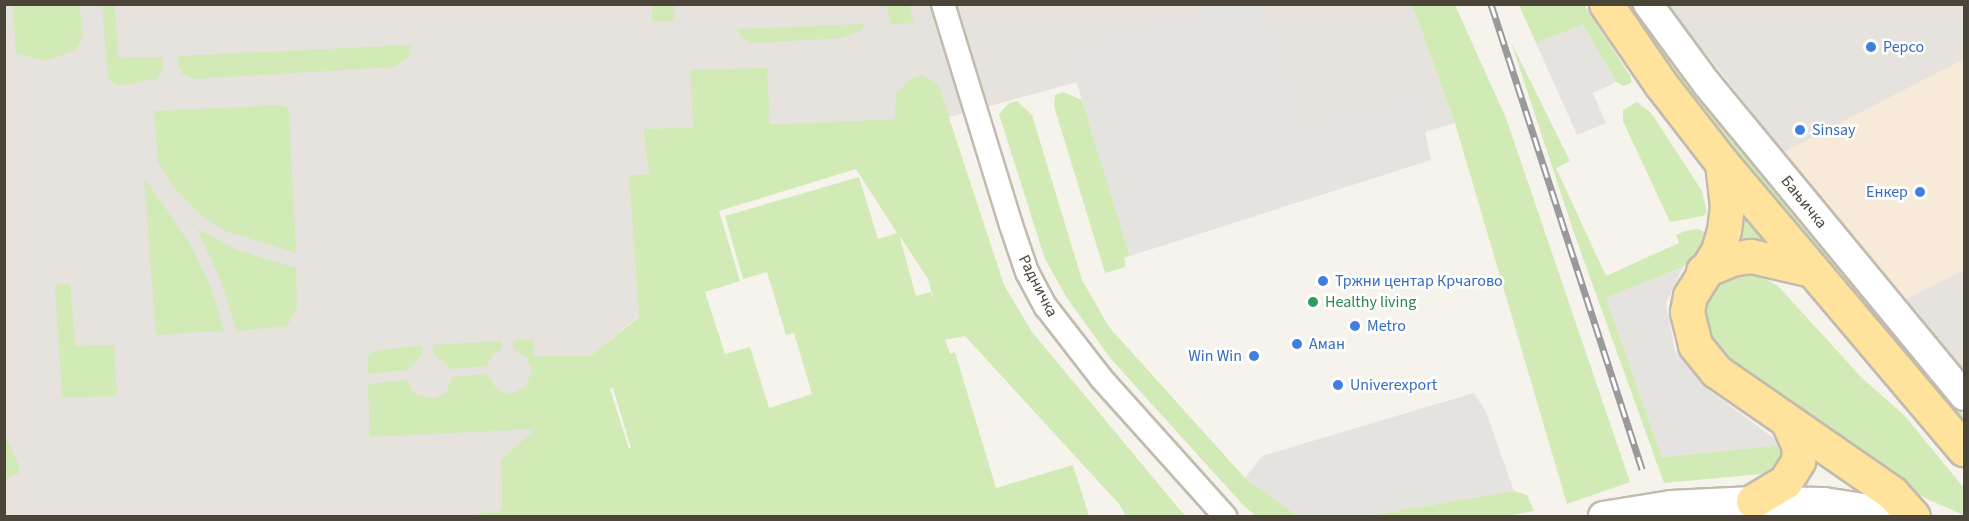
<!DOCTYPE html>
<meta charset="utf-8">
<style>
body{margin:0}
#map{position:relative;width:1969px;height:521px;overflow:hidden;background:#f6f3ec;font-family:"Source Sans 3",sans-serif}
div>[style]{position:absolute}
.commercial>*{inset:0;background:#f7ead8}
.industrial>*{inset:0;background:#e6e2dd}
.green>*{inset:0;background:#d2eab5;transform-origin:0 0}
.parking>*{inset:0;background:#e5e3e0}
.roads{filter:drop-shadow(2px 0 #c2bbae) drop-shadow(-2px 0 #c2bbae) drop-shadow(0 2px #c2bbae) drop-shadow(0 -2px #c2bbae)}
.minor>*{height:22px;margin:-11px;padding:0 11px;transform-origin:11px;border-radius:11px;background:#fff}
.tertiary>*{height:28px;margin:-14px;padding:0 14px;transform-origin:14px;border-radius:14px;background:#fff}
.primary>*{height:33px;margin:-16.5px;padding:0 16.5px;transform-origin:16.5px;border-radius:16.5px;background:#ffe39c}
.rail>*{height:7px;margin-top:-3.5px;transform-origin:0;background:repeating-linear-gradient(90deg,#fff 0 14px,#9a9a9a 0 28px);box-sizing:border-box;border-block:2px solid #9a9a9a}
.dots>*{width:16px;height:16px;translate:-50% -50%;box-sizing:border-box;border:3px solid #fff;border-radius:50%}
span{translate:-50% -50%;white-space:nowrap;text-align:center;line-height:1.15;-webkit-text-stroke:5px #fff;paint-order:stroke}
.shop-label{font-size:16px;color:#366cbe}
.left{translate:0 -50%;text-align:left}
.right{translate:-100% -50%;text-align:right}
.street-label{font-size:16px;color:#4b4439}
.leisure-label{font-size:16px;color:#27864d}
.frame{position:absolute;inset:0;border:6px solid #4b4439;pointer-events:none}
</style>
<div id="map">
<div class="commercial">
<i style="clip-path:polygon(1964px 59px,1964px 270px,1906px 299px,1784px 152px)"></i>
</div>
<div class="industrial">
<i style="clip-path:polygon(4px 5px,1412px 5px,1455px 123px,1142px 218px,1096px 77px,949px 117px,643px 129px,649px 174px,629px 175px,639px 316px,590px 356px,534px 356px,538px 428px,501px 459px,502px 512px,479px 513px,479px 516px,5px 516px)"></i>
<i style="clip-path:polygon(1667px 5px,1964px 5px,1964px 59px,1784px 152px)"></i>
<i style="clip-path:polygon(1964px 270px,1964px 370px,1906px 299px)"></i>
</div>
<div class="green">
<i style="clip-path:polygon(13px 5px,80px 5px,82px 40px,74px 51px,45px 61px,16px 53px)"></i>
<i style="clip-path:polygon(102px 5px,115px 5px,118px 58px,162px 57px,163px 70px,156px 79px,117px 86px,108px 78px)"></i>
<i style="left:652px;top:5px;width:22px;height:17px"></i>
<i style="clip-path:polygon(886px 5px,909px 5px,914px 23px,891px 24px)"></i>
<i style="clip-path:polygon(1412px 5px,1455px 5px,1506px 118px,1630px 482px,1567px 504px,1455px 123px)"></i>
<i style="clip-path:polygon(1519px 5px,1584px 5px,1631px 77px,1631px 83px,1623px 86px,1616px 82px,1583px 25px,1536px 43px)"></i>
<i style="clip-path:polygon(1626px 5px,1633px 5px,1674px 64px,1964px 416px,1964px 421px,1729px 146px)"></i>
<i style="clip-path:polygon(864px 24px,860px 31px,841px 38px,752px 43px,742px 38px,737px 29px)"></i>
<i style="clip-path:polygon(1511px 42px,1570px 161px,1556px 168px,1606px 276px,1679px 243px,1676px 235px,1685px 231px,1698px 229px,1706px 233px,1702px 246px,1683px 267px,1606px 298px,1662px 457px,1783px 445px,1783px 472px,1664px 483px,1574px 233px)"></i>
<i style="clip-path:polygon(411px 45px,408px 58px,394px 67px,195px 79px,182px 74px,178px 64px,178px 56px)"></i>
<i style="clip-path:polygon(evenodd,767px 68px,770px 124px,895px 119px,896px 94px,909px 80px,922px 75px,938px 84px,1004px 285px,1032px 332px,1185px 516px,1126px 516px,1119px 504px,965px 336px,945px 340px,950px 354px,955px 352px,996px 488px,1073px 465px,1089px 516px,479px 516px,479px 513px,502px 511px,501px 459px,536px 429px,370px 437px,368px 384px,407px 380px,413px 393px,433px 399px,447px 392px,452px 377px,486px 374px,498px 391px,512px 394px,526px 386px,532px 371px,526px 357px,513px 348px,513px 340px,533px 339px,534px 356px,590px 356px,639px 317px,629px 175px,649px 174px,643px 129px,693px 127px,690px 70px,767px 68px,856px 169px,897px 233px,878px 239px,859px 177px,725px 216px,743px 279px,767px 272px,786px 335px,794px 333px,812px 394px,769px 408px,750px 347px,715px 357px,725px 354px,705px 292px,740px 281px,719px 211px,856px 169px,767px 68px,899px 235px,928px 279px,935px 303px,931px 292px,916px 296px,899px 235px,767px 68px,613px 388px,631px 448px,629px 449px,610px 389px,613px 388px)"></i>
<i style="clip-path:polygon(1063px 92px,1082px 100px,1130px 256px,1124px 258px,1126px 267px,1105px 273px,1054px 106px,1055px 95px)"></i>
<i style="clip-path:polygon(1017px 101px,1032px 115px,1082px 280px,1109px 327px,1245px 478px,1298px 516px,1256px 516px,1244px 506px,1111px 359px,1067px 298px,1045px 259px,999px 114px,1009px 103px)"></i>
<i style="clip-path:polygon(1637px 102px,1652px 114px,1702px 191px,1707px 213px,1703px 216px,1670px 222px,1623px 121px,1623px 110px)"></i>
<i style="clip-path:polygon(280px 105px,287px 107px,289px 115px,296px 253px,223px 230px,195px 210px,171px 184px,158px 162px,154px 111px)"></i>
<i style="clip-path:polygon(144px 177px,191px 246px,210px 285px,224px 331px,156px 335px)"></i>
<i style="clip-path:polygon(1739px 208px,1769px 244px,1736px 243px)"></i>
<i style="clip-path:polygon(197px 229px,237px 250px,296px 268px,297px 307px,287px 326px,236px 331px,222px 283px)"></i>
<i style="clip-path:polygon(1732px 271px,1756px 273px,1778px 286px,1861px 377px,1905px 416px,1964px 488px,1964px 515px,1927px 499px,1876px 468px,1732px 366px,1709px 339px,1702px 315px,1706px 293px,1714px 282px)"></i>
<i style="clip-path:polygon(70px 284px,75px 346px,114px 345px,117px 396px,62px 398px,55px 285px)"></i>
<i style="clip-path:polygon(502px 341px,502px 349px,493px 355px,486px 366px,451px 369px,434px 354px,433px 345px)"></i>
<i style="clip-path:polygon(422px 345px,422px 355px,407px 370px,368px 374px,368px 356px,374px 351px)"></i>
<i style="clip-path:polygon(4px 434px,20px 467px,18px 474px,5px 479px)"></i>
<i style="clip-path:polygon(1514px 491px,1527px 495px,1534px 511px,1506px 516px,1365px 516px)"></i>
</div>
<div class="parking">
<i style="clip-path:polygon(1205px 5px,1263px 5px,1300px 129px,1388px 106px,1419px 102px,1431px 160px,1130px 256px,1067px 51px,1207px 11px)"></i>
<i style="clip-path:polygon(1583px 25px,1616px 82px,1593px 93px,1606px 123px,1577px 135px,1536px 43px)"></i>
<i style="clip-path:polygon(1683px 267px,1666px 303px,1675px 351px,1709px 390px,1783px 445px,1662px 457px,1606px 298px)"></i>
<i style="clip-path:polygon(1474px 393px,1486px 412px,1514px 491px,1365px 516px,1298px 516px,1245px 478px,1262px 456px)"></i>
</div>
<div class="roads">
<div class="minor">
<i style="left:943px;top:4px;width:231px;rotate:72.9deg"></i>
<i style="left:1011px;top:225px;width:50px;rotate:71.2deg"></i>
<i style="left:1027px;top:272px;width:40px;rotate:62deg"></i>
<i style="left:1046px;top:307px;width:90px;rotate:52.2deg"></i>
<i style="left:1101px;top:378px;width:186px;rotate:48.1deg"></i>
</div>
<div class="tertiary">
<i style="left:1648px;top:4px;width:99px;rotate:53.6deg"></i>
<i style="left:1707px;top:84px;width:404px;rotate:50.5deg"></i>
<i style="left:1603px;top:516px;width:69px;rotate:-9.2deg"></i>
<i style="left:1671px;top:505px;width:82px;rotate:-2.8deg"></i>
<i style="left:1753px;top:501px;width:71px;rotate:0.8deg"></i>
<i style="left:1824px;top:502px;width:90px;rotate:8.9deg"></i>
</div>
<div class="primary">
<i style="left:1606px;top:4px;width:96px;rotate:55.6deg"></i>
<i style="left:1660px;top:83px;width:101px;rotate:52.2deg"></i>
<i style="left:1722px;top:163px;width:375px;rotate:49.8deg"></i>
<i style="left:1722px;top:163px;width:43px;rotate:83.4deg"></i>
<i style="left:1727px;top:206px;width:24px;rotate:97deg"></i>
<i style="left:1724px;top:230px;width:22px;rotate:106deg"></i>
<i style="left:1718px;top:251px;width:53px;rotate:121.9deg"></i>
<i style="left:1690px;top:296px;width:16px;rotate:101deg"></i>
<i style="left:1687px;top:312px;width:34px;rotate:76deg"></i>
<i style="left:1695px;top:345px;width:33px;rotate:51deg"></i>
<i style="left:1716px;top:371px;width:214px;rotate:34.7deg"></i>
<i style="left:1892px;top:493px;width:31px;rotate:48deg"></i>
<i style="left:1703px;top:271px;width:30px;rotate:-23deg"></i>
<i style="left:1731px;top:259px;width:20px;rotate:-9deg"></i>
<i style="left:1751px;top:256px;width:63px;rotate:12.9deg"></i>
<i style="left:1753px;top:501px;width:37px;rotate:-31deg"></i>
<i style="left:1785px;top:482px;width:25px;rotate:-58deg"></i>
<i style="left:1798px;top:461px;width:14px;rotate:-86deg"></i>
<i style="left:1799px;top:447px;width:27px;rotate:-114deg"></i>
</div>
</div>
<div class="rail">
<i style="left:1491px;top:4px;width:489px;rotate:72deg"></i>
</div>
<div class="dots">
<i style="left:1871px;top:47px;background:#3f7fe0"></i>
<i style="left:1800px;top:130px;background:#3f7fe0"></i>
<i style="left:1920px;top:192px;background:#3f7fe0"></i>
<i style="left:1323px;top:281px;background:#3f7fe0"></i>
<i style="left:1313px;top:302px;background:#2e9e5b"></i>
<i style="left:1355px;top:326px;background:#3f7fe0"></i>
<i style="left:1297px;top:344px;background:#3f7fe0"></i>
<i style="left:1254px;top:356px;background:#3f7fe0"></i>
<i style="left:1338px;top:385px;background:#3f7fe0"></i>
</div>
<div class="shop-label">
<span class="left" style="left:1883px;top:47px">Pepco</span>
<span class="left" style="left:1812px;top:130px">Sinsay</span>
<span class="right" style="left:1908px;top:192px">Енкер</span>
<span class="left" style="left:1335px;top:281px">Тржни центар Крчагово</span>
<span class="left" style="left:1367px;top:326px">Metro</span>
<span class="left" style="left:1309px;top:344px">Аман</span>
<span class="right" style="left:1242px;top:356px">Win Win</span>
<span class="left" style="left:1350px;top:385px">Univerexport</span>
</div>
<div class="street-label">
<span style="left:1804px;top:202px;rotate:51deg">Бањичка</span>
<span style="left:1038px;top:286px;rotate:63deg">Радничка</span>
</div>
<div class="leisure-label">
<span class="left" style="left:1325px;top:302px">Healthy living</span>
</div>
<div class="frame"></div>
</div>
